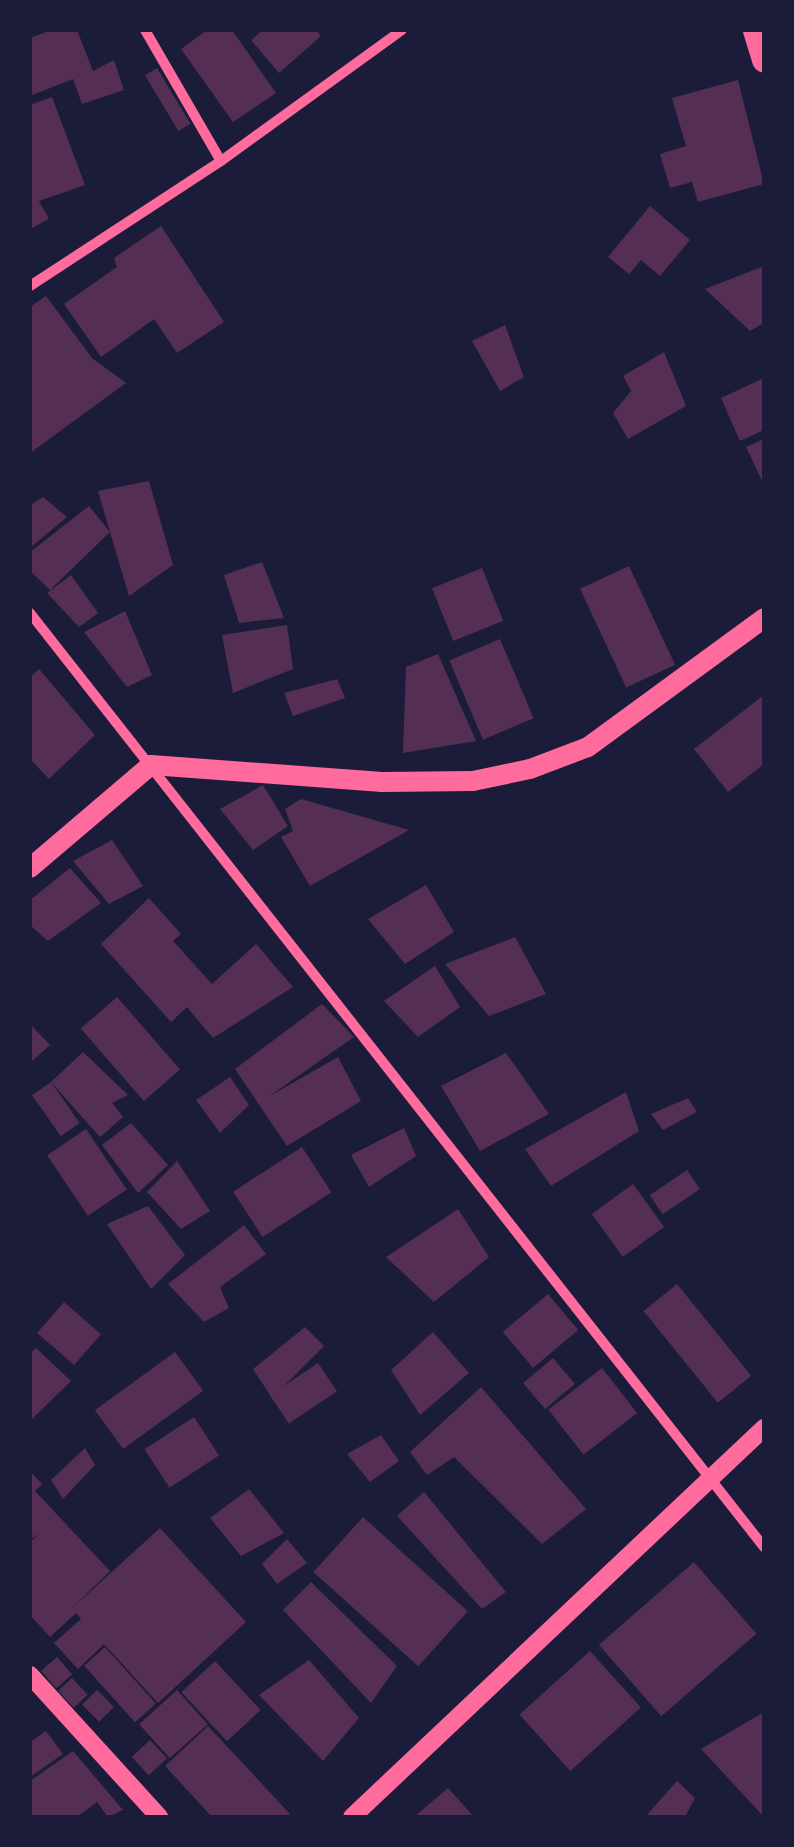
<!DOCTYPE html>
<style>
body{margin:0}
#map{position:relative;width:794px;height:1847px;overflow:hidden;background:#1b1b3a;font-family:"PT Sans Narrow",sans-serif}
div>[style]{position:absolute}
.building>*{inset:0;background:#542f53;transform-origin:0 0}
.minor>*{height:10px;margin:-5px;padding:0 5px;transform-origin:5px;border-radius:5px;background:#ff6b9d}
.tertiary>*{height:18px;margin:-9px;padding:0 9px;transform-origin:9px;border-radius:9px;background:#ff6b9d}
.secondary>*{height:20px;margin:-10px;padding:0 10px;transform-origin:10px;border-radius:10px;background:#ff6b9d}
.primary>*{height:25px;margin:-12.5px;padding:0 12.5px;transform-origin:12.5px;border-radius:12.5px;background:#ff6b9d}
span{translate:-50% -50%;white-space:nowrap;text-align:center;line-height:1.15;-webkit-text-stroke:9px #1b1b3a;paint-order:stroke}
.frame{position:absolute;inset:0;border:32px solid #1b1b3a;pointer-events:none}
</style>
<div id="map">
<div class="building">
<i style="clip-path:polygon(51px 30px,77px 30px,93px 71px,114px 60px,124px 90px,82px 104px,73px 79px,30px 96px,30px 38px)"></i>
<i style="clip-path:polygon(207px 30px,232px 30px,276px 93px,233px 122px,181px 49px)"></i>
<i style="clip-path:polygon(263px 30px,316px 30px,321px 36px,279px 73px,251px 40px)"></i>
<i style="left:157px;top:68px;width:65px;height:14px;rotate:59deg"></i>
<i style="clip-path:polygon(738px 80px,764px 184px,698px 202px,692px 182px,670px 188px,660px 154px,686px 146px,672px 98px)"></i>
<i style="clip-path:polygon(52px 97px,85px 185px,39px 201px,49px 219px,30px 229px,30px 105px)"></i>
<i style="clip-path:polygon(650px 206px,690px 240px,660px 276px,641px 260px,629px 274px,608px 257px)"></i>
<i style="clip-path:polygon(161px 226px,224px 322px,177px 353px,154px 319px,101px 357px,64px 304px,117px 267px,114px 258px)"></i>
<i style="clip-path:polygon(764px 266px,764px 323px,750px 331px,705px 289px)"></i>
<i style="clip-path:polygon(46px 296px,92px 358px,126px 383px,30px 453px,30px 307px)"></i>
<i style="clip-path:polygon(505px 325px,524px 377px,500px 391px,472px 341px)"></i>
<i style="clip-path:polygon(664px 352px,686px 406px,628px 439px,613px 413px,631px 391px,623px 376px)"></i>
<i style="clip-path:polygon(764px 378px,764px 430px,740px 441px,721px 398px)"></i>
<i style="clip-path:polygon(764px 439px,764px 485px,746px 447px)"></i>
<i style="clip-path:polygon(149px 481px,173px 565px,129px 596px,110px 532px,50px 590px,30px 571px,30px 552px,89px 506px,110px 532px,98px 491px)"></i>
<i style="clip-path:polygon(43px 497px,67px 517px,30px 548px,30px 505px)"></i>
<i style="clip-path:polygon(262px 562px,284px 618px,239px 623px,224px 575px)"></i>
<i style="left:629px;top:566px;width:109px;height:54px;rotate:65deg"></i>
<i style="left:482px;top:568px;width:57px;height:54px;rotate:68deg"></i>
<i style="clip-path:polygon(71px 575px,98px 613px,79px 627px,47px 593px)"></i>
<i style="clip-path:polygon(125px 611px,152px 675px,127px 687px,84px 632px)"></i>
<i style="clip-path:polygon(287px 625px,293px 669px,233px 693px,222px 635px)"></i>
<i style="left:500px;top:639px;width:86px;height:55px;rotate:67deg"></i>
<i style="clip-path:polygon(438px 654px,476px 741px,403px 753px,406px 667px)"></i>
<i style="clip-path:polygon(39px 669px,95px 735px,49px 779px,30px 759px,30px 677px)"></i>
<i style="clip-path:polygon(337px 679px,345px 698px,293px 716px,284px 693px)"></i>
<i style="clip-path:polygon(764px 695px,764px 764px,728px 792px,694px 749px)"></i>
<i style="clip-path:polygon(263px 785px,288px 826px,253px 850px,220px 809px)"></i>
<i style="clip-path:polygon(301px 799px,409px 830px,310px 886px,281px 837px,293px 831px,285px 809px)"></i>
<i style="clip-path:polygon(112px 840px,143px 886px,109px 904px,73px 861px)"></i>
<i style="clip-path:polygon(70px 868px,101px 903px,48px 941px,30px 925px,30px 900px)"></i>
<i style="clip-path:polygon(426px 885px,454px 932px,405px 964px,368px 919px)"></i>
<i style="clip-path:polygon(149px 898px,181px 934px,173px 941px,212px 984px,256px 944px,293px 987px,213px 1038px,187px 1007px,171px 1022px,101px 944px)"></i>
<i style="clip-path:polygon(515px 937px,546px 994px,489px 1016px,445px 964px)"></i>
<i style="clip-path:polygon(435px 966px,460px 1007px,418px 1037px,384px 1001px)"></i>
<i style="left:117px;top:997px;width:96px;height:48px;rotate:49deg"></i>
<i style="clip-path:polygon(322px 1004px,354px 1037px,268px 1097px,338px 1057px,361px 1101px,287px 1146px,235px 1069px)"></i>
<i style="clip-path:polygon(32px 1026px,50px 1045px,30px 1063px,30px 1028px)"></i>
<i style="clip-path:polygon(83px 1052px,128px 1095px,112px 1103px,123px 1117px,100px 1137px,51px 1082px)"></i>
<i style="clip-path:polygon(506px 1053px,549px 1114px,480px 1151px,441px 1086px)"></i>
<i style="clip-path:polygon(230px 1077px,249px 1105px,220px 1133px,196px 1100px)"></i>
<i style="left:51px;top:1082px;width:50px;height:23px;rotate:55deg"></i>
<i style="clip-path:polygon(626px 1092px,639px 1131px,551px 1186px,525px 1149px)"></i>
<i style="clip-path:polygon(688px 1098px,697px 1112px,663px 1130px,651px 1114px)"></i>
<i style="clip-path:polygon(131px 1123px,168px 1165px,138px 1193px,102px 1145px)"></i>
<i style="clip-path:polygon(404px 1128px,416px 1156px,369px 1187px,351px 1155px)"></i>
<i style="left:86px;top:1129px;width:73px;height:47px;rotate:56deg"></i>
<i style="left:302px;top:1147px;width:54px;height:82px;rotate:57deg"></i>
<i style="clip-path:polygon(177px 1161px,210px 1211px,181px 1229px,147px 1192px)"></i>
<i style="left:687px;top:1170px;width:23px;height:45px;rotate:56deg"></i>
<i style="left:633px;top:1184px;width:53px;height:51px;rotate:54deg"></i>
<i style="clip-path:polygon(148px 1206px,185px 1255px,151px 1289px,107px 1224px)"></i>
<i style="clip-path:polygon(458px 1209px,489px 1257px,434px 1302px,386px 1257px)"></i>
<i style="clip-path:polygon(244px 1225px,266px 1254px,220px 1287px,229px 1308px,204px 1322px,168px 1284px)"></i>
<i style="left:677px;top:1284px;width:118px;height:43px;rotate:51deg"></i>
<i style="left:548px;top:1294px;width:47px;height:59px;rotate:50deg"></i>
<i style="left:64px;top:1302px;width:49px;height:41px;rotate:41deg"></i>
<i style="clip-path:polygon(305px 1327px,324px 1346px,272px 1398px,253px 1369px)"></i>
<i style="clip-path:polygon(433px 1332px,469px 1373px,420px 1415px,391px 1370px)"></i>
<i style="clip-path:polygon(36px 1348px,71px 1381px,30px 1421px,30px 1353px)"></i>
<i style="left:175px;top:1352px;width:48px;height:99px;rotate:54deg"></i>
<i style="left:553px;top:1358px;width:34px;height:39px;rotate:50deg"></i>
<i style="left:318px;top:1363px;width:34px;height:58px;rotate:56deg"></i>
<i style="left:602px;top:1368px;width:57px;height:68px;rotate:52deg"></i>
<i style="clip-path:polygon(481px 1387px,586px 1509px,542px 1544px,454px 1457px,427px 1475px,410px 1452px)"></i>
<i style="left:194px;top:1417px;width:46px;height:59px;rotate:57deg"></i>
<i style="clip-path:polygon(381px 1435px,399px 1461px,370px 1482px,347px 1454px)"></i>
<i style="clip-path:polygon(85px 1448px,95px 1465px,63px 1499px,51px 1480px)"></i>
<i style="clip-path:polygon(30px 1471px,42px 1484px,35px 1491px,110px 1571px,71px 1609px,160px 1528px,246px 1622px,158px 1703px,104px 1644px,78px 1669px,54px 1643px,81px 1619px,76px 1613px,50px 1637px,30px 1615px,30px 1542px,40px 1533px,30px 1540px)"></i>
<i style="clip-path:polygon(249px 1489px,284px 1533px,241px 1556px,210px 1518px)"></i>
<i style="clip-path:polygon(424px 1492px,506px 1592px,482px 1609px,397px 1516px)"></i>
<i style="left:363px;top:1517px;width:141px;height:74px;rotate:42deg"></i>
<i style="clip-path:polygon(287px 1539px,307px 1563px,277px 1584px,262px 1564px)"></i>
<i style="left:694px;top:1562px;width:95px;height:126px;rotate:49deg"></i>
<i style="clip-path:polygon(311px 1582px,397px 1666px,371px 1703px,283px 1610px)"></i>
<i style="left:105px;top:1647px;width:76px;height:28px;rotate:48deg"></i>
<i style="left:590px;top:1651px;width:76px;height:95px;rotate:48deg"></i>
<i style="left:57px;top:1657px;width:23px;height:21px;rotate:49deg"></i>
<i style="clip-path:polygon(309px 1660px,359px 1718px,323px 1761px,259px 1695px)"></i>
<i style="left:215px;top:1661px;width:67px;height:46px;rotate:47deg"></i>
<i style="left:72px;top:1678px;width:23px;height:19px;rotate:47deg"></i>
<i style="left:97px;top:1690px;width:24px;height:21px;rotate:45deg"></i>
<i style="left:177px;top:1690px;width:46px;height:51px;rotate:48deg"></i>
<i style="clip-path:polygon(764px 1712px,764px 1817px,701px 1749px)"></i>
<i style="clip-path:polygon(208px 1726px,290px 1814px,286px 1817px,212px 1817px,165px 1766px)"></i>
<i style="clip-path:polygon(46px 1731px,63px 1754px,30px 1777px,30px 1742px)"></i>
<i style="left:150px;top:1740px;width:25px;height:25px;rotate:47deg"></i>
<i style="clip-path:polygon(73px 1751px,123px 1810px,108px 1817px,97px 1802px,77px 1817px,30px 1817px,30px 1781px)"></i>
<i style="clip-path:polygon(677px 1781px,695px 1798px,685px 1817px,645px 1817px)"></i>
<i style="clip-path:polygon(448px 1788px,474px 1817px,414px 1817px)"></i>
</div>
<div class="minor">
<i style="left:145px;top:30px;width:151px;rotate:59.9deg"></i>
<i style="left:30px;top:286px;width:228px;rotate:-33.2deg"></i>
<i style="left:221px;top:161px;width:223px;rotate:-35.9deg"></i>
<i style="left:30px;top:613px;width:1188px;rotate:51.84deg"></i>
</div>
<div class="tertiary">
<i style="left:30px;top:1675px;width:192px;rotate:47.7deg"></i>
<i style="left:352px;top:1817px;width:567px;rotate:-43.36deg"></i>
</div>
<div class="secondary">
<i style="left:30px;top:868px;width:159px;rotate:-40.4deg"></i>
<i style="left:151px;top:765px;width:232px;rotate:4.2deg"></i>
<i style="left:382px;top:782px;width:91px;rotate:-0.6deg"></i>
<i style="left:473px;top:781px;width:58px;rotate:-11.9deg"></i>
<i style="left:530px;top:769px;width:62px;rotate:-20.8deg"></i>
<i style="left:588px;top:747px;width:218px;rotate:-36.2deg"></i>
</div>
<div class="primary">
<i style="left:755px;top:30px;width:31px;rotate:73deg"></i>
</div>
<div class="frame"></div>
</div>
